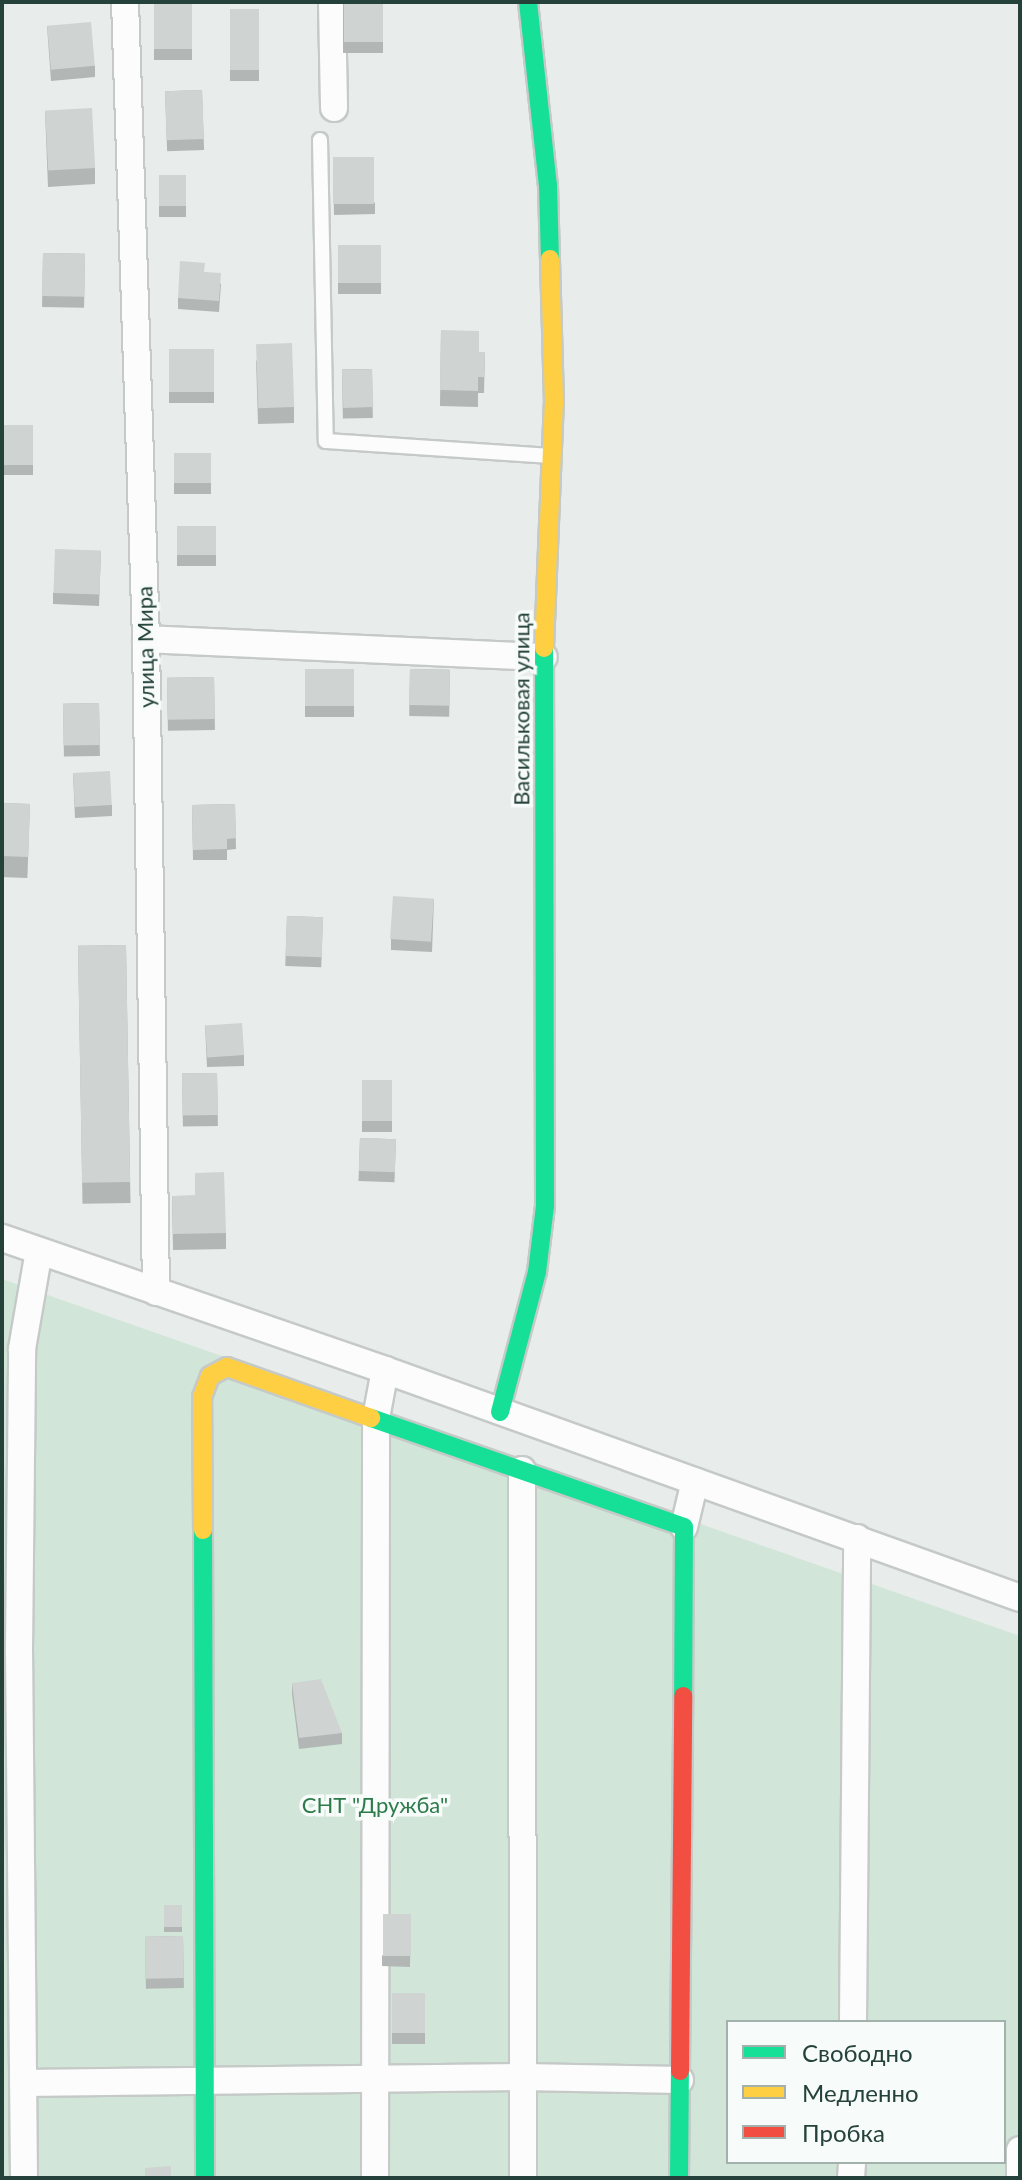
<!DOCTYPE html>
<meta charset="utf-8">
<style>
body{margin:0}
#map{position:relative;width:1022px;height:2180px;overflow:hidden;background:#e8edeb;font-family:Lato,sans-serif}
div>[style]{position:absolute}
.green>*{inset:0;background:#d1e6d8}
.roads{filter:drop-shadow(2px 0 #c5cac8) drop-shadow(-2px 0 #c5cac8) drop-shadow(0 2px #c5cac8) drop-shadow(0 -2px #c5cac8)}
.lane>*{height:14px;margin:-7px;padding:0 7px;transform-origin:7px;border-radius:7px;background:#fcfcfc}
.street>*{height:26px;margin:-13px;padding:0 13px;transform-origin:13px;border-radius:13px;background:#fcfcfc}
.fast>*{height:18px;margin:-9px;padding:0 9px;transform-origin:9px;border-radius:9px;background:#16e098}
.slow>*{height:18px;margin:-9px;padding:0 9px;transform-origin:9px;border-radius:9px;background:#ffcf43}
.jam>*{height:18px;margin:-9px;padding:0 9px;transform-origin:9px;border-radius:9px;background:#f24e42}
.wall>*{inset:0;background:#b2b6b5;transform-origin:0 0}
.building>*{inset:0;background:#cfd4d2;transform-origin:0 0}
span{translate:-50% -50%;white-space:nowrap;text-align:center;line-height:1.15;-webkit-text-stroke:7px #f7fbf9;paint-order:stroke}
.street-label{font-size:22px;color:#24423a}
.park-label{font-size:22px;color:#2d7a4b}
.frame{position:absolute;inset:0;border:4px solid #24423a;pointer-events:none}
.legend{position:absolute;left:726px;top:2020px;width:280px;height:144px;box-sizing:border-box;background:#f7fbf9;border:2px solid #a3b1ad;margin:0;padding:10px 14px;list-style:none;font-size:24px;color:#24423a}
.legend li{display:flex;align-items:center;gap:16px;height:40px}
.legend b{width:40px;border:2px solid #a3b1ad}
</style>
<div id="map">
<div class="green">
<i style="clip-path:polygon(evenodd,2px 1279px,1020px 1636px,1020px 2178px,2px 2178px,2px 1279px,728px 2022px,1004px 2022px,1004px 2162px,728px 2162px,728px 2022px)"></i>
</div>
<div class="roads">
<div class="lane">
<i style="left:320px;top:140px;width:301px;rotate:88.9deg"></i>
<i style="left:326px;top:441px;width:226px;rotate:3.8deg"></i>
</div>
<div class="street">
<i style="left:125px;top:2px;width:637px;rotate:88.11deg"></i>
<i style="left:146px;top:639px;width:653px;rotate:89.12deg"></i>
<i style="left:332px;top:2px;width:106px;rotate:88.9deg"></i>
<i style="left:146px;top:639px;width:398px;rotate:2.6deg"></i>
<i style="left:2px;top:1238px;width:405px;rotate:19deg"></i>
<i style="left:385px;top:1370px;width:675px;rotate:19.75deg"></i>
<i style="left:522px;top:1470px;width:708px;rotate:89.92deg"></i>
<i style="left:684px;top:1527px;width:47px;rotate:-76.6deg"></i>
<i style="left:853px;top:2022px;width:484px;rotate:-89.5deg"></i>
<i style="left:23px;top:2083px;width:500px;rotate:-0.69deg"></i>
<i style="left:523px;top:2077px;width:157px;rotate:1.1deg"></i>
<i style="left:24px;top:2178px;width:527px;rotate:-90.54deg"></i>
<i style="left:19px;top:1651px;width:302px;rotate:-89.4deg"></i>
<i style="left:22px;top:1349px;width:99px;rotate:-80.2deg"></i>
<i style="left:375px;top:2178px;width:760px;rotate:-89.92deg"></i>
<i style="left:376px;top:1418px;width:49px;rotate:-79.4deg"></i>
<i style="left:851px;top:2178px;width:16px;rotate:-86deg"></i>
<i style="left:1020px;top:2178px;width:28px;rotate:-90deg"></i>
</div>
<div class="fast">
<i style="left:528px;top:2px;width:184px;rotate:83.8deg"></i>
<i style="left:548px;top:185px;width:74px;rotate:88.5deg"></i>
<i style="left:500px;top:1412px;width:145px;rotate:-75.2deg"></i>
<i style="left:537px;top:1272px;width:66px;rotate:-83.1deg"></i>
<i style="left:545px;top:1206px;width:558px;rotate:-90.1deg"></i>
<i style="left:371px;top:1418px;width:331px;rotate:19.2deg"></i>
<i style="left:684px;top:1527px;width:169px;rotate:90.3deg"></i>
<i style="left:203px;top:1530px;width:648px;rotate:89.82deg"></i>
<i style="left:679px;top:2178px;width:107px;rotate:-89.5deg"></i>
</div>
<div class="slow">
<i style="left:544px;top:648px;width:245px;rotate:-87.7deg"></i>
<i style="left:554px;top:403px;width:144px;rotate:-91.6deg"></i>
<i style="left:203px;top:1530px;width:133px;rotate:-90.4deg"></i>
<i style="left:202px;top:1397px;width:22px;rotate:-69deg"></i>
<i style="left:210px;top:1376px;width:19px;rotate:-28deg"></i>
<i style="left:227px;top:1367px;width:153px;rotate:19.5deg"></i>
</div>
<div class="jam">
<i style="left:680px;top:2071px;width:375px;rotate:-89.5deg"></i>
</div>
</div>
<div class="wall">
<i style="left:154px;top:2px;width:38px;height:58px"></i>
<i style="left:343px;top:2px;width:40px;height:51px"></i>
<i style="left:230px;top:9px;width:29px;height:72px"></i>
<i style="clip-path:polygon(47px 26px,95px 66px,95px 77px,51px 81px)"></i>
<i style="left:202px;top:90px;width:60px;height:37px;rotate:88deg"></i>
<i style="clip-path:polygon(45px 111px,95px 168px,95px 184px,48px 187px)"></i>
<i style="clip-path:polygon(333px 157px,375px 203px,375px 214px,334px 215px)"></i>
<i style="left:159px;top:175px;width:27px;height:42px"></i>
<i style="left:338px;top:245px;width:43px;height:49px"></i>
<i style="left:43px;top:253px;width:42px;height:54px;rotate:1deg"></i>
<i style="clip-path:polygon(205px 272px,221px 284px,219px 312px,178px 309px,178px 298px)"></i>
<i style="clip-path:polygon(441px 330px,479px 352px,485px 352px,484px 393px,478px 393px,478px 407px,440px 406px)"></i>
<i style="left:169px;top:349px;width:45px;height:54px"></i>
<i style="clip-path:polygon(256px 360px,294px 407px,294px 423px,258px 424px)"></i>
<i style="left:372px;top:369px;width:49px;height:30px;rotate:89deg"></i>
<i style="left:2px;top:425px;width:31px;height:50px"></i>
<i style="left:174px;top:453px;width:37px;height:41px"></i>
<i style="left:177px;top:526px;width:39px;height:40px"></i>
<i style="clip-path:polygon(101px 551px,99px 606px,53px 604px,53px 593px)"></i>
<i style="left:305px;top:669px;width:49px;height:48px"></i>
<i style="left:410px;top:669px;width:40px;height:47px;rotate:1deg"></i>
<i style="left:214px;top:677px;width:53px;height:47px;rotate:89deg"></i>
<i style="left:99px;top:703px;width:53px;height:36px;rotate:89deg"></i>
<i style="clip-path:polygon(73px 773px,112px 805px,112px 816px,75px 818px)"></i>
<i style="left:2px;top:803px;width:28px;height:74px;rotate:2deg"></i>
<i style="clip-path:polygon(235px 804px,236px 849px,227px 850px,227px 860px,193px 860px,192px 805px)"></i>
<i style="clip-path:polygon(434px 899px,432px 952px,391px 950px,391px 939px)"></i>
<i style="left:287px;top:916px;width:36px;height:50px;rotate:2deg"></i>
<i style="left:126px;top:945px;width:258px;height:48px;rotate:89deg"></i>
<i style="clip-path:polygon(205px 1025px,244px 1055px,244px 1066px,207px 1067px)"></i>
<i style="left:217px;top:1073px;width:53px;height:35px;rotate:89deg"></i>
<i style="left:362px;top:1080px;width:30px;height:52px"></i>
<i style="left:360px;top:1138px;width:36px;height:43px;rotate:2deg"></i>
<i style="clip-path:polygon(172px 1196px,226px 1233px,226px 1249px,173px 1250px)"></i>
<i style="clip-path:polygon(292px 1683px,342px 1733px,342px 1744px,299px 1749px,292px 1694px)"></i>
<i style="left:164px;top:1905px;width:18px;height:27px"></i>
<i style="clip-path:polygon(411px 1914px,410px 1967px,382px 1966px,382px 1956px)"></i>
<i style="left:183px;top:1936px;width:52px;height:38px;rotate:89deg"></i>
<i style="left:392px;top:1993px;width:33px;height:51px"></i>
</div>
<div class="building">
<i style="left:154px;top:2px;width:38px;height:47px"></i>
<i style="left:344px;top:2px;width:39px;height:40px"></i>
<i style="left:230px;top:9px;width:29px;height:61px"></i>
<i style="left:91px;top:22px;width:44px;height:44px;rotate:85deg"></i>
<i style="left:202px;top:90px;width:49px;height:37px;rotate:88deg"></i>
<i style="left:92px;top:108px;width:60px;height:47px;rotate:87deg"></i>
<i style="left:333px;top:157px;width:41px;height:47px"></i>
<i style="left:159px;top:175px;width:27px;height:31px"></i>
<i style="left:338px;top:245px;width:43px;height:38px"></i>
<i style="left:43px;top:253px;width:42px;height:43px;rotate:1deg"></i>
<i style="clip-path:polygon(180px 261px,205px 263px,204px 272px,221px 273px,219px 301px,178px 298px)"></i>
<i style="clip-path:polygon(441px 330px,479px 331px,479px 352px,485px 352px,484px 377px,478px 377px,478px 391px,440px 390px)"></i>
<i style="left:292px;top:343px;width:64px;height:36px;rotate:88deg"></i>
<i style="left:169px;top:349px;width:45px;height:43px"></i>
<i style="left:372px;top:369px;width:38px;height:30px;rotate:88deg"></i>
<i style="left:2px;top:425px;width:31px;height:40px"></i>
<i style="left:174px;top:453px;width:37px;height:30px"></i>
<i style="left:177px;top:526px;width:39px;height:29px"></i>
<i style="left:55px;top:549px;width:46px;height:44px;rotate:2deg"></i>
<i style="left:305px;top:669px;width:49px;height:37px"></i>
<i style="left:410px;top:669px;width:40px;height:36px;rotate:1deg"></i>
<i style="left:214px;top:677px;width:42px;height:47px;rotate:89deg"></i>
<i style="left:99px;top:703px;width:42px;height:36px;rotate:89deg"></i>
<i style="left:110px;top:771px;width:34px;height:37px;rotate:87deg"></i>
<i style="left:2px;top:803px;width:28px;height:53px;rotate:2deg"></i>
<i style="clip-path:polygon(235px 804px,236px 838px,227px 839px,227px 849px,193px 850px,192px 805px)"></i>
<i style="left:393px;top:896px;width:41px;height:43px;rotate:4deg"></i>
<i style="left:287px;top:916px;width:36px;height:40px;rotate:2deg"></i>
<i style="left:126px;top:945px;width:237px;height:48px;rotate:89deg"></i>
<i style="left:242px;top:1023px;width:32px;height:37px;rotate:86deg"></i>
<i style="left:217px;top:1073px;width:42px;height:35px;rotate:89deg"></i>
<i style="left:362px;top:1080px;width:30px;height:41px"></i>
<i style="left:360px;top:1138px;width:36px;height:33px;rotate:2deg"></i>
<i style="clip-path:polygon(224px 1172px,226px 1233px,173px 1234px,172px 1196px,195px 1195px,195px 1173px)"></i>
<i style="clip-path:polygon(321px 1679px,342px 1733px,299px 1738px,292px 1683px)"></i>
<i style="left:164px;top:1905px;width:18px;height:22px"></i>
<i style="left:383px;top:1914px;width:28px;height:42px"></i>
<i style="left:183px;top:1936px;width:42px;height:38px;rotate:89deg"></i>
<i style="left:392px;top:1993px;width:33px;height:40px"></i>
<i style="clip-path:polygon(171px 2166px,171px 2178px,145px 2178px,145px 2168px)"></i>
</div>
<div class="street-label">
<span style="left:145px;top:647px;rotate:-91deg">улица Мира</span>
<span style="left:521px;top:709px;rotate:-90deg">Васильковая улица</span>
</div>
<div class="park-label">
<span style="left:375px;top:1805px">СНТ "Дружба"</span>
</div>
<div class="frame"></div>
<ul class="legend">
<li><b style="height:10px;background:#16e098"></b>Свободно</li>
<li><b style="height:10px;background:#ffcf43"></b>Медленно</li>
<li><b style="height:10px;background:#f24e42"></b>Пробка</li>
</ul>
</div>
